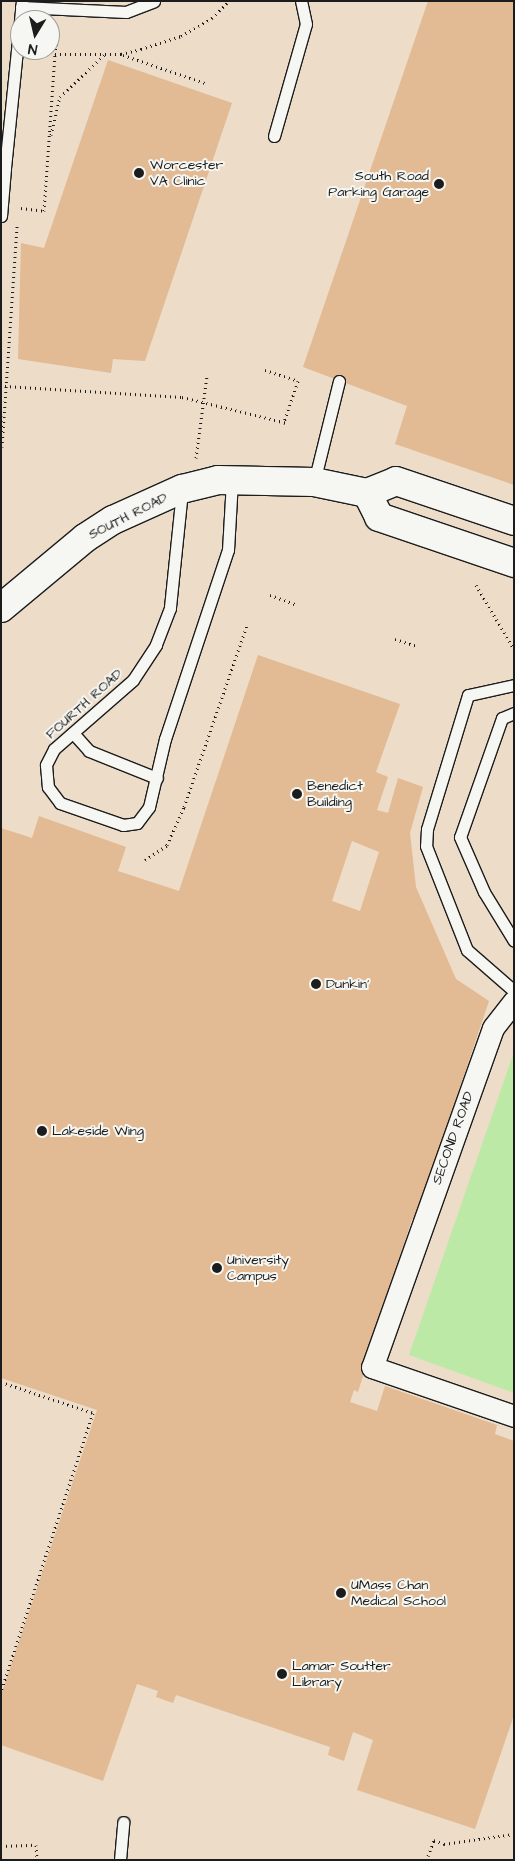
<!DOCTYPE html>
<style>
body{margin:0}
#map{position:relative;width:515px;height:1861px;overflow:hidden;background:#f2eadf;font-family:"Architects Daughter",sans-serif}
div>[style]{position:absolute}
.built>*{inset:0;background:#eddcc8}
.green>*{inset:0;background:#bde9a6}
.building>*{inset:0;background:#e2ba93}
.path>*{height:3px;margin-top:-1.5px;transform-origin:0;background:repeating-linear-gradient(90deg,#1c1c1c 0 1px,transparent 0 5px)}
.roads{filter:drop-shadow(1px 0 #1c1c1c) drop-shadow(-1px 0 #1c1c1c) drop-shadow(0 1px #1c1c1c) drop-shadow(0 -1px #1c1c1c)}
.lane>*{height:11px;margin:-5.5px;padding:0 5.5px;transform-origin:5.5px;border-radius:5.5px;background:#f6f6f2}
.street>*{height:21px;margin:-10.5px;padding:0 10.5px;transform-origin:10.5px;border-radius:10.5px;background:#f6f6f2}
.secondary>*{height:28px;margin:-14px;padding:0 14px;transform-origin:14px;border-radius:14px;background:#f6f6f2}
.dots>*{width:14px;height:14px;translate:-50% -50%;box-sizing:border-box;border:2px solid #f6f6f2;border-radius:50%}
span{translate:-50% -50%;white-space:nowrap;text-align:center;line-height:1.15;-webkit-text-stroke:4px #f6f6f2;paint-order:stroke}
.poi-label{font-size:14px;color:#1c1c1c}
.left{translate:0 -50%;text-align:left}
.right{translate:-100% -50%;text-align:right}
.street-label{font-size:14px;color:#1c1c1c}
.frame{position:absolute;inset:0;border:2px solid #1c1c1c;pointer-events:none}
.north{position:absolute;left:10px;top:10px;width:50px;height:50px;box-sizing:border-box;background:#f6f6f2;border:1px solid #9f9f9c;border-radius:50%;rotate:189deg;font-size:14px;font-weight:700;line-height:20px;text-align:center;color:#1c1c1c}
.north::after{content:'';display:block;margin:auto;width:18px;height:22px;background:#1c1c1c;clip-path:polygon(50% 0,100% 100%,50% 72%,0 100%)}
</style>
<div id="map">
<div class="built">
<i style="clip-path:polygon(evenodd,1px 1px,514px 1px,514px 1860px,1px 1860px,1px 1px,20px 20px,50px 20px,50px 50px,20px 50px,20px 20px)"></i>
</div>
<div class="green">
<i style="clip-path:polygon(514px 1052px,514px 1393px,409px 1355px)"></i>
</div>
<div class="building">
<i style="clip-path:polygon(428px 1px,514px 1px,514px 485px,395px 444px,407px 406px,303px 367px)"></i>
<i style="clip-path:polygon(108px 60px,232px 103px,145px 361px,113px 359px,111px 373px,18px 359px,21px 243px,44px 248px)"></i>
<i style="clip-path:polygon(evenodd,258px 655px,400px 704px,376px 772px,388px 777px,377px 810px,388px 813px,398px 778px,423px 787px,410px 833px,416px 887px,456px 979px,489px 1001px,415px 1221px,412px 1219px,358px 1392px,354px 1390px,350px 1402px,377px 1411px,385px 1386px,497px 1425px,495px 1434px,514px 1441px,514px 1715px,475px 1829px,357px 1790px,373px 1740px,353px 1732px,344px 1761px,328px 1755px,330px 1747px,176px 1695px,173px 1703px,156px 1697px,158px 1691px,137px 1684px,103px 1781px,1px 1745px,1px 1695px,97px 1410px,1px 1378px,1px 828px,32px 838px,39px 816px,126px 847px,118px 871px,179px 891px,258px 655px,352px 841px,379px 852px,360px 911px,332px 901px,352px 841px)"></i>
</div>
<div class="path">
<i style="left:50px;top:33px;width:8px;rotate:7deg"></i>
<i style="left:58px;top:34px;width:20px;rotate:99deg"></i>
<i style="left:123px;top:55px;width:87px;rotate:18.9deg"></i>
<i style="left:51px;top:135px;width:39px;rotate:-77deg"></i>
<i style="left:60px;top:97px;width:61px;rotate:-43.7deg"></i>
<i style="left:21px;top:208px;width:23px;rotate:7deg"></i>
<i style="left:44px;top:211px;width:157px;rotate:-86deg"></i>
<i style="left:55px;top:54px;width:66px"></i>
<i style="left:121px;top:54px;width:21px;rotate:-14deg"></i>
<i style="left:141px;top:49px;width:42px;rotate:-18deg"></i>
<i style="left:181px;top:36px;width:36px;rotate:-30deg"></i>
<i style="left:212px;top:18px;width:24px;rotate:-45deg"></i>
<i style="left:265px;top:370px;width:35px;rotate:18deg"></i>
<i style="left:298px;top:381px;width:43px;rotate:108.9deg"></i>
<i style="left:5px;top:386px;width:177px;rotate:3.6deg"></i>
<i style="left:182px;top:397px;width:108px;rotate:13.9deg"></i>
<i style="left:2px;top:447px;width:221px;rotate:-86.1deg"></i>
<i style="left:196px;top:458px;width:83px;rotate:-82.4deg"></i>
<i style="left:476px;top:585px;width:74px;rotate:59.3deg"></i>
<i style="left:270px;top:595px;width:27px;rotate:20deg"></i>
<i style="left:395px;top:639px;width:22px;rotate:18deg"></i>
<i style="left:145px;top:860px;width:27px;rotate:-34deg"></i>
<i style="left:167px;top:845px;width:42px;rotate:-65.9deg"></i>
<i style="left:184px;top:807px;width:193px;rotate:-70.9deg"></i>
<i style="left:1px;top:1382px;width:97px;rotate:18.6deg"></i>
<i style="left:93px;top:1413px;width:293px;rotate:108.3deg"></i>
<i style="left:1px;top:1846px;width:35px;rotate:-2deg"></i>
<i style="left:36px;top:1845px;width:15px;rotate:86deg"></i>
<i style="left:428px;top:1856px;width:17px;rotate:-69deg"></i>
<i style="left:434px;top:1840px;width:11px;rotate:22deg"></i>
<i style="left:444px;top:1844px;width:71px;rotate:-8.1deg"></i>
</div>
<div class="roads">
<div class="lane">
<i style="left:21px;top:7px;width:105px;rotate:2.7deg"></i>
<i style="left:126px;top:12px;width:30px;rotate:-21deg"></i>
<i style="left:274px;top:136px;width:116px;rotate:-74.1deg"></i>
<i style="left:306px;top:24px;width:24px;rotate:-102deg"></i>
<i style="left:1px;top:168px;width:4px"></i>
<i style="left:5px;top:168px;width:168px;rotate:-84.2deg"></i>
<i style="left:1px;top:216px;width:48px;rotate:-85.2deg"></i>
<i style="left:314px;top:482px;width:104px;rotate:-76.1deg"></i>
<i style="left:182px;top:491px;width:118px;rotate:95.9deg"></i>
<i style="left:170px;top:608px;width:40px;rotate:111deg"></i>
<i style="left:156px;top:645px;width:42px;rotate:123.3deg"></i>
<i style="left:133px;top:680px;width:105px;rotate:138.9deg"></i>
<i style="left:54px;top:749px;width:18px;rotate:117deg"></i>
<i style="left:46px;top:765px;width:22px;rotate:85deg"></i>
<i style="left:48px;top:787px;width:20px;rotate:53deg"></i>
<i style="left:60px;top:803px;width:67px;rotate:19.2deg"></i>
<i style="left:123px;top:825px;width:14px;rotate:-8deg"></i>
<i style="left:137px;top:823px;width:20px;rotate:-53deg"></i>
<i style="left:149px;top:807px;width:70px;rotate:-76.8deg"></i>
<i style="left:165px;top:739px;width:199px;rotate:-71.6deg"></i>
<i style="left:228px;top:550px;width:70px;rotate:-86.7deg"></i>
<i style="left:514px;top:685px;width:47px;rotate:167.7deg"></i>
<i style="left:468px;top:695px;width:140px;rotate:107deg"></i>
<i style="left:427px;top:829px;width:17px;rotate:93deg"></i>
<i style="left:426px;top:846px;width:112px;rotate:68.5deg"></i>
<i style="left:467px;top:950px;width:62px;rotate:41.1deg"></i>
<i style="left:514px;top:713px;width:13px;rotate:157deg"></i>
<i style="left:502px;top:718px;width:126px;rotate:109.4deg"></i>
<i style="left:460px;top:837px;width:60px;rotate:66.4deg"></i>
<i style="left:484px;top:892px;width:57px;rotate:58.5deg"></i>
<i style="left:73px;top:733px;width:24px;rotate:48deg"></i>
<i style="left:89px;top:751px;width:73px;rotate:21.7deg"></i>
<i style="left:120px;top:1860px;width:38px;rotate:-85deg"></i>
</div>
<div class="street">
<i style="left:514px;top:1001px;width:34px;rotate:128deg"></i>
<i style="left:493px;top:1028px;width:360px;rotate:109.6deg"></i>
<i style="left:372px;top:1367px;width:150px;rotate:19deg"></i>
</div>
<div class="secondary">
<i style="left:367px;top:493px;width:27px;rotate:63deg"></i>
<i style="left:379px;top:517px;width:143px;rotate:18.8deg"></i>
<i style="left:1px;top:608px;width:109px;rotate:-39.8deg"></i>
<i style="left:85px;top:538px;width:33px;rotate:-33deg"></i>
<i style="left:113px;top:520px;width:76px;rotate:-24.2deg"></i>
<i style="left:182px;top:489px;width:37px;rotate:-14deg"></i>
<i style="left:218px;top:480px;width:96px;rotate:1.2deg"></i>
<i style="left:314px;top:482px;width:54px;rotate:11.7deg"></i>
<i style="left:367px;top:493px;width:31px;rotate:-22deg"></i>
<i style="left:396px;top:481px;width:125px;rotate:18.7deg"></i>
</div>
</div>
<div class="dots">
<i style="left:139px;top:173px;background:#1c1c1c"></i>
<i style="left:439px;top:184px;background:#1c1c1c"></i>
<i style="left:297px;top:794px;background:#1c1c1c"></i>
<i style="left:316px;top:984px;background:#1c1c1c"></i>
<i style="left:42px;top:1131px;background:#1c1c1c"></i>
<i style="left:217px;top:1268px;background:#1c1c1c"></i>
<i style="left:341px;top:1593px;background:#1c1c1c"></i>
<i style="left:282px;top:1674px;background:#1c1c1c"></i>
</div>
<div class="poi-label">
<span class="left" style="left:150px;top:173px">Worcester<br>VA Clinic</span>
<span class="right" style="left:429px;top:184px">South Road<br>Parking Garage</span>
<span class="left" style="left:307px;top:794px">Benedict<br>Building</span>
<span class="left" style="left:326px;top:984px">Dunkin'</span>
<span class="left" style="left:52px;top:1131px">Lakeside Wing</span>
<span class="left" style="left:227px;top:1268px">University<br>Campus</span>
<span class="left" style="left:351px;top:1593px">UMass Chan<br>Medical School</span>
<span class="left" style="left:292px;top:1674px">Lamar Soutter<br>Library</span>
</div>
<div class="street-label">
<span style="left:128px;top:516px;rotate:-27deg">SOUTH ROAD</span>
<span style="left:84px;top:704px;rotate:-42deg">FOURTH ROAD</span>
<span style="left:453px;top:1138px;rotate:-70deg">SECOND ROAD</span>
</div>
<div class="frame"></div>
<div class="north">N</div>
</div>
